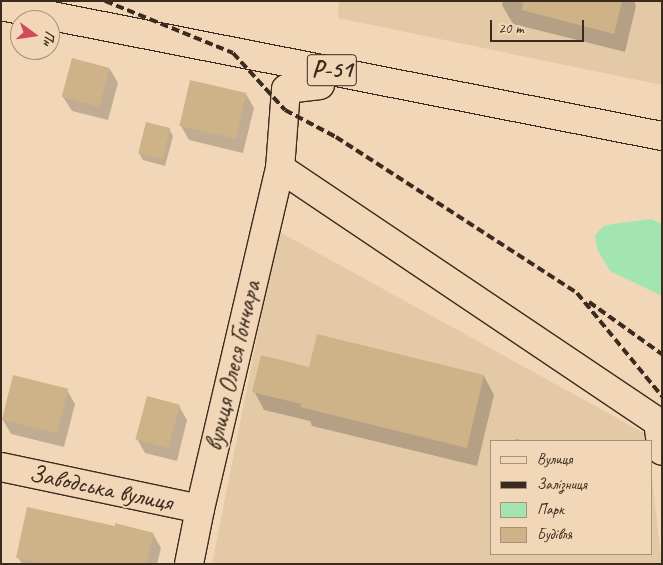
<!DOCTYPE html>
<meta charset="utf-8">
<style>
body{margin:0}
#map{position:relative;width:663px;height:565px;overflow:hidden;background:#f1d7b8;font-family:Caveat,sans-serif}
div>[style]{position:absolute}
.built>*{inset:0;background:#e4c9a7}
.green>*{inset:0;background:#a3e5b0}
.shadow>*{inset:0;background:#0003}
.building>*{inset:0;background:#cfb388;transform-origin:0 0}
.roads{filter:drop-shadow(1px 0 #3b2a1e) drop-shadow(-1px 0 #3b2a1e) drop-shadow(0 1px #3b2a1e) drop-shadow(0 -1px #3b2a1e)}
.street>*{height:28px;margin:-14px;padding:0 14px;transform-origin:14px;border-radius:14px;background:#f1d7b8}
.primary>*{height:28px;margin:-14px;padding:0 14px;transform-origin:14px;border-radius:14px;background:#f1d7b8}
.rail>*{height:4px;margin-top:-2px;transform-origin:0;background:repeating-linear-gradient(90deg,#3b2a1e 0 8px,transparent 0 12px)}
span{translate:-50% -50%;white-space:nowrap;text-align:center;line-height:1.15;-webkit-text-stroke:4px #f1d7b8;paint-order:stroke}
.shield-label span{padding:1px 4px;background:#f1d7b8;border:1px solid;border-radius:4px;-webkit-text-stroke-width:0}
.shield-label{font-size:24px;color:#3b2a1e;font-weight:700}
.street-label{font-size:25px;color:#3b2a1e}
.frame{position:absolute;inset:0;border:2px solid #3b2a1e;pointer-events:none}
.legend{position:absolute;left:490px;top:440px;width:162px;height:115px;box-sizing:border-box;background:#f1d7b8;border:1px solid #a8927a;margin:0;padding:6px 9px;list-style:none;font-size:15px;color:#3b2a1e}
.legend li{display:flex;align-items:center;gap:10px;height:25px}
.legend b{width:25px;border:1px solid #a8927a}
.north{position:absolute;left:10px;top:10px;width:50px;height:50px;box-sizing:border-box;background:#f1d7b8;border:1px solid #a8927a;border-radius:50%;rotate:104deg;font-size:14px;font-weight:700;line-height:20px;text-align:center;color:#3b2a1e}
.north::after{content:'';display:block;margin:auto;width:18px;height:22px;background:#d1495b;clip-path:polygon(50% 0,100% 100%,50% 72%,0 100%)}
.scale{position:absolute;left:490px;top:20px;width:94px;height:22px;box-sizing:border-box;border:2px solid #3b2a1e;border-top:0;padding-left:6px;font-size:15px;line-height:18px;white-space:nowrap;color:#3b2a1e;-webkit-text-stroke:4px #f1d7b8;paint-order:stroke}
</style>
<div id="map">
<div class="built">
<i style="clip-path:polygon(339px 1px,662px 1px,662px 85px,338px 18px)"></i>
<i style="clip-path:polygon(278px 231px,646px 434px,647px 441px,492px 441px,492px 554px,652px 554px,652px 478px,662px 564px,212px 564px)"></i>
</div>
<div class="green">
<i style="clip-path:polygon(651px 219px,662px 224px,662px 296px,610px 271px,597px 249px,595px 236px,602px 227px,612px 224px)"></i>
</div>
<div class="shadow">
<i style="clip-path:polygon(503px 1px,634px 1px,636px 6px,625px 52px,513px 24px,502px 5px)"></i>
<i style="clip-path:polygon(110px 69px,118px 83px,108px 120px,72px 111px,63px 97px)"></i>
<i style="clip-path:polygon(246px 94px,254px 108px,243px 153px,189px 140px,181px 126px)"></i>
<i style="clip-path:polygon(169px 129px,173px 136px,165px 166px,143px 160px,139px 153px)"></i>
<i style="clip-path:polygon(310px 369px,484px 376px,494px 395px,477px 466px,312px 426px,310px 421px,264px 410px,254px 391px)"></i>
<i style="clip-path:polygon(67px 390px,75px 404px,64px 447px,11px 434px,3px 420px)"></i>
<i style="clip-path:polygon(179px 406px,187px 420px,177px 461px,145px 453px,137px 439px)"></i>
<i style="clip-path:polygon(516px 439px,526px 441px,515px 441px)"></i>
<i style="clip-path:polygon(153px 534px,161px 548px,157px 564px,22px 564px,18px 557px)"></i>
</div>
<div class="building">
<i style="clip-path:polygon(523px 1px,622px 1px,614px 34px,522px 10px)"></i>
<i style="left:72px;top:58px;width:39px;height:40px;rotate:15deg"></i>
<i style="left:190px;top:80px;width:58px;height:47px;rotate:13deg"></i>
<i style="left:146px;top:122px;width:25px;height:32px;rotate:14deg"></i>
<i style="clip-path:polygon(317px 334px,484px 375px,467px 448px,300px 407px,301px 404px,252px 392px,261px 355px,309px 367px)"></i>
<i style="left:13px;top:375px;width:57px;height:46px;rotate:14deg"></i>
<i style="left:147px;top:396px;width:34px;height:45px;rotate:15deg"></i>
<i style="clip-path:polygon(27px 507px,115px 526px,115px 523px,154px 533px,146px 564px,46px 564px,16px 558px)"></i>
</div>
<div class="roads">
<div class="street">
<i style="left:320px;top:85px;width:34px;rotate:173deg"></i>
<i style="left:286px;top:89px;width:79px;rotate:94.3deg"></i>
<i style="left:280px;top:168px;width:455px;rotate:33.9deg"></i>
<i style="left:658px;top:422px;width:29px;rotate:82deg"></i>
<i style="left:1px;top:467px;width:203px;rotate:11.9deg"></i>
<i style="left:189px;top:564px;width:56px;rotate:-78.7deg"></i>
<i style="left:200px;top:509px;width:350px;rotate:-76.8deg"></i>
</div>
<div class="primary">
<i style="left:1px;top:6px;width:674px;rotate:11.13deg"></i>
</div>
</div>
<div class="rail">
<i style="left:105px;top:1px;width:138px;rotate:22.1deg"></i>
<i style="left:233px;top:53px;width:77px;rotate:47.6deg"></i>
<i style="left:285px;top:110px;width:58px;rotate:27.9deg"></i>
<i style="left:336px;top:137px;width:287px;rotate:32.9deg"></i>
<i style="left:577px;top:293px;width:134px;rotate:50.5deg"></i>
<i style="left:589px;top:302px;width:90px;rotate:35.5deg"></i>
</div>
<div class="shield-label">
<span style="left:332px;top:70px">Р-51</span>
</div>
<div class="street-label">
<span style="left:233px;top:366px;rotate:-77deg">вулиця Олеся Гончара</span>
<span style="left:101px;top:488px;rotate:12deg">Заводська вулиця</span>
</div>
<div class="frame"></div>
<ul class="legend">
<li><b style="height:6px;background:#f1d7b8"></b>Вулиця</li>
<li><b style="height:6px;background:#3b2a1e"></b>Залізниця</li>
<li><b style="height:14px;background:#a3e5b0"></b>Парк</li>
<li><b style="height:14px;background:#cfb388"></b>Будівля</li>
</ul>
<div class="north">Пн</div>
<div class="scale">20 m</div>
</div>
